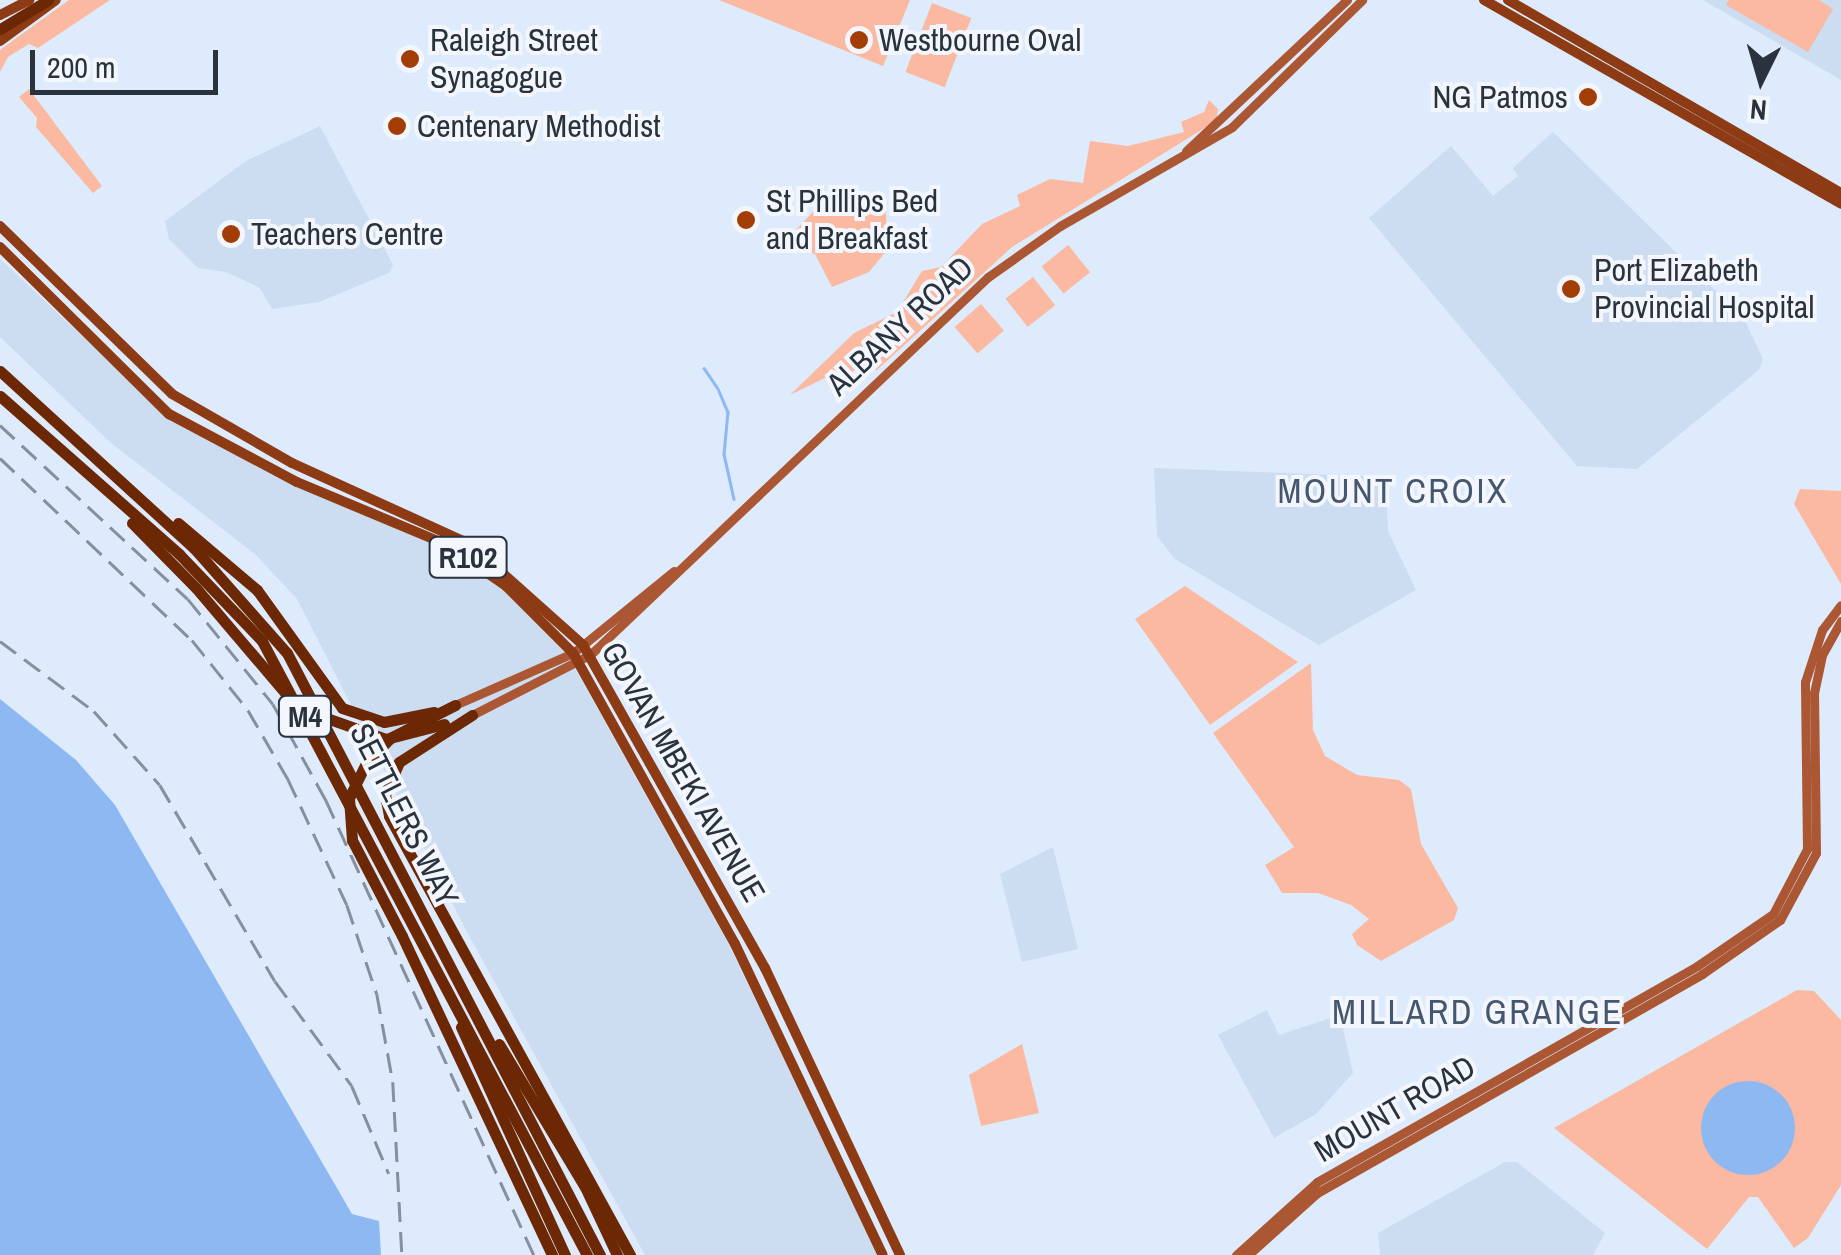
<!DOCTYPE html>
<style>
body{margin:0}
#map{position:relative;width:1841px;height:1255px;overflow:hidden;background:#deebfc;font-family:"Archivo Narrow",sans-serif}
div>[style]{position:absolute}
.built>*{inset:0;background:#ccdcf1}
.green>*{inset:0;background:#fab9a0;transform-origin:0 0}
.water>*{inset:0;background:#8db8f2}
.round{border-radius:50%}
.stream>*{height:2.5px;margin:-1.25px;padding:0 1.25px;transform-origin:1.25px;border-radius:1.25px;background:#8db8f2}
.secondary>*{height:9px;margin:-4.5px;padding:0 4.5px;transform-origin:4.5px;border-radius:4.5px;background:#ab5733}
.primary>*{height:10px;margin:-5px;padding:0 5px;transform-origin:5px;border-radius:5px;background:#8c3b15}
.motorway>*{height:11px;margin:-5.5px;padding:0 5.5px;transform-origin:5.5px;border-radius:5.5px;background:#6c2704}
.rail>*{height:2.5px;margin-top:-1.25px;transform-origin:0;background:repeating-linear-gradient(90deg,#858f9d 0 20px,transparent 0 30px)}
.motorway-bridge>*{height:11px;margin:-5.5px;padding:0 5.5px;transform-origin:5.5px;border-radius:5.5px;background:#6c2704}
.dots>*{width:28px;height:28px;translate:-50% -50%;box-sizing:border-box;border:5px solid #f3f7fd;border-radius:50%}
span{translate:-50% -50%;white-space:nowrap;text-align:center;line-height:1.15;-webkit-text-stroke:8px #f3f7fd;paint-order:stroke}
.shield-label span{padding:2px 8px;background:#f3f7fd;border:2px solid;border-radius:8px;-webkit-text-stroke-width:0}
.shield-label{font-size:30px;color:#2a323d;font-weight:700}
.poi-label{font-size:32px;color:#2a323d}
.left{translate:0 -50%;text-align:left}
.right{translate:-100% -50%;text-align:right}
.street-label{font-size:32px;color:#2a323d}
.neighbourhood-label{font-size:35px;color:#45576f;letter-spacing:2.5px}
.north{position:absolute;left:1711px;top:30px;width:100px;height:100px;-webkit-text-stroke:8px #f3f7fd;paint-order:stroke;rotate:185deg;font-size:28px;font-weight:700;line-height:40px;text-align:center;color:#2a323d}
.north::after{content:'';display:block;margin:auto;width:35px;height:45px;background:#2a323d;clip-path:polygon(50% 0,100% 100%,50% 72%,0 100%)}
.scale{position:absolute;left:30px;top:50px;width:188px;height:45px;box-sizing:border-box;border:5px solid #2a323d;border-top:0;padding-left:12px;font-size:30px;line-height:35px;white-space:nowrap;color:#2a323d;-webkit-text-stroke:8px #f3f7fd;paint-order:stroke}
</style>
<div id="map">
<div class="built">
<i style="clip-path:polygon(1703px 0,1841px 0,1841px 80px,1824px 70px)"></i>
<i style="clip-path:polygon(320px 126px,393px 265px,389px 273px,319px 302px,272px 309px,260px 288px,226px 272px,198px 268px,169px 239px,165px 221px,246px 161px)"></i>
<i style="clip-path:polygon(1553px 132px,1744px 319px,1763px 359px,1759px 370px,1637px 469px,1577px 466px,1369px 218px,1451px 146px,1493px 196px,1518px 176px,1513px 168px)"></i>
<i style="clip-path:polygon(0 259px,163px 412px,465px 559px,512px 594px,564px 649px,727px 941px,878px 1255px,645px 1255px,467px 932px,297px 599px,255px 554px,111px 443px,0 337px)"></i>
<i style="clip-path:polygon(1154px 468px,1386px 477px,1388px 531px,1416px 590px,1319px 645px,1175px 559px,1157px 536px)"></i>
<i style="clip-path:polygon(1053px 847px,1078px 949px,1022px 962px,1000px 874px)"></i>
<i style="clip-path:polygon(1267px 1010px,1279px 1035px,1340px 1015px,1353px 1073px,1316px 1114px,1274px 1138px,1218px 1035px)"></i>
<i style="clip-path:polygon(1505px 1162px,1517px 1162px,1605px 1233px,1593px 1255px,1380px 1255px,1378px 1233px)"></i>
</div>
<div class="green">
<i style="clip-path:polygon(69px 0,110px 0,38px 48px,29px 44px,8px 57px,0 72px,0 50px)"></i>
<i style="clip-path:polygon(719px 0,910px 0,883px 66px)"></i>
<i style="clip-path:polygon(1729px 0,1819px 0,1833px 9px,1808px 52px,1726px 5px)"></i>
<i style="left:932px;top:3px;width:42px;height:74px;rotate:21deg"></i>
<i style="clip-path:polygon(29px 89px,102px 186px,93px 193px,36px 127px,37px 118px,19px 97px)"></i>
<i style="clip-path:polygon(1209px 100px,1218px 109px,1216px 121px,1012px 247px,877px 370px,857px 369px,835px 381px,829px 376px,790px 395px,854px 333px,897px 312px,922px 271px,941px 267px,982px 224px,1020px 206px,1017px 195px,1050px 179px,1083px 183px,1090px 141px,1128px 146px,1184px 132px,1181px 122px,1204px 112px)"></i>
<i style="clip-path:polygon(857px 200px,886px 210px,887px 250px,869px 272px,832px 287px,815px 254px,795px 249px,796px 230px,820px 204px)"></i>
<i style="left:1068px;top:245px;width:35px;height:34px;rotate:51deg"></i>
<i style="left:1033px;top:277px;width:36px;height:35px;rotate:52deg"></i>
<i style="left:981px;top:304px;width:35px;height:35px;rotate:49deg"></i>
<i style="clip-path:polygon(1800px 489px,1841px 491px,1841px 584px,1794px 504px)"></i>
<i style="clip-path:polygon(1185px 586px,1298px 662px,1210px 725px,1135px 619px)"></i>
<i style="clip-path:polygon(1311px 663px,1313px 730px,1325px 756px,1357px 775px,1399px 780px,1411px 789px,1421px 844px,1458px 908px,1454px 920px,1381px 961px,1357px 945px,1352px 934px,1369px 919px,1351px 905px,1318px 893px,1282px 893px,1265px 865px,1294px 847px,1213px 733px)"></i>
<i style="clip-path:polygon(1797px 990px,1814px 991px,1841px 1020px,1841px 1185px,1808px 1238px,1794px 1248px,1758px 1197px,1749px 1197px,1707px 1249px,1554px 1128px)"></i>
<i style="clip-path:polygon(1022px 1044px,1039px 1113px,981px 1126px,969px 1075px)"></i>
</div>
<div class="water">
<i style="clip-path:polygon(0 699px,76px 760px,115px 805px,352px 1214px,379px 1221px,381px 1255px,0 1255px)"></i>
<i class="round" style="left:1701px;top:1081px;width:94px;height:94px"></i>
</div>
<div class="stream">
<i style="left:704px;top:368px;width:25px;rotate:56deg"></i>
<i style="left:719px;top:391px;width:23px;rotate:67deg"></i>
<i style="left:728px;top:412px;width:42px;rotate:95.4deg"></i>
<i style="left:724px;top:454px;width:46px;rotate:77.5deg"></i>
</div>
<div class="secondary">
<i style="left:1186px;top:151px;width:221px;rotate:-43.2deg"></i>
<i style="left:455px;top:705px;width:129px;rotate:-23.8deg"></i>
<i style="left:573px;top:653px;width:130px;rotate:-39.1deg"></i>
<i style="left:472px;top:715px;width:134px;rotate:-27.1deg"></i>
<i style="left:591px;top:654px;width:547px;rotate:-43.52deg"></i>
<i style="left:988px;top:277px;width:88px;rotate:-35.3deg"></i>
<i style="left:1060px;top:226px;width:198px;rotate:-29.9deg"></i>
<i style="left:1232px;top:127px;width:182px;rotate:-44.3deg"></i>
<i style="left:1236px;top:1255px;width:109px;rotate:-42deg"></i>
<i style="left:1317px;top:1182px;width:437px;rotate:-29.6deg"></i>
<i style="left:1697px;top:966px;width:92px;rotate:-34.4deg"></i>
<i style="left:1773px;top:914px;width:73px;rotate:-62.4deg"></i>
<i style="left:1807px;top:849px;width:167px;rotate:-90.7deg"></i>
<i style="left:1805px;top:682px;width:55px;rotate:-71.9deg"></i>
<i style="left:1822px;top:630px;width:31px;rotate:-53deg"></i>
<i style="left:1248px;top:1255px;width:93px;rotate:-41.9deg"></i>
<i style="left:1317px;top:1193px;width:443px;rotate:-29.6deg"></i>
<i style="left:1702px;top:974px;width:95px;rotate:-34.7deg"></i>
<i style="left:1780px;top:920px;width:76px;rotate:-61.8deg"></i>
<i style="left:1816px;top:853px;width:160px;rotate:-90.7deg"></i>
<i style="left:1814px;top:693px;width:39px;rotate:-78deg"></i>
<i style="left:1822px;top:655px;width:39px;rotate:-61deg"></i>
</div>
<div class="primary">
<i style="left:1484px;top:0;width:411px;rotate:29.7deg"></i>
<i style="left:1508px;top:0;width:385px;rotate:30.1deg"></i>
<i style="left:0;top:15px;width:33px;rotate:-27deg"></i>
<i style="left:0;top:41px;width:69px;rotate:-36.2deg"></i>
<i style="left:0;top:226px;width:240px;rotate:44.3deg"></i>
<i style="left:172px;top:394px;width:138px;rotate:29.9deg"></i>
<i style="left:292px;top:463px;width:196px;rotate:24.5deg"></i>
<i style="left:470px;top:544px;width:152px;rotate:41.8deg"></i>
<i style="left:583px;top:645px;width:371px;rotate:60.6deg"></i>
<i style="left:765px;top:968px;width:317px;rotate:64.8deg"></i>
<i style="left:0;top:247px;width:238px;rotate:44.7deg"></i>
<i style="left:169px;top:414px;width:145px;rotate:28deg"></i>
<i style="left:297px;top:482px;width:160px;rotate:22.7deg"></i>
<i style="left:445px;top:544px;width:74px;rotate:34.5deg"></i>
<i style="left:506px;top:586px;width:95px;rotate:45deg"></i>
<i style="left:573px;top:653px;width:333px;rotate:60.9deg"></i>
<i style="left:735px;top:944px;width:344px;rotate:64.6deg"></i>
</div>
<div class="motorway">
<i style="left:0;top:29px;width:56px;rotate:-31.1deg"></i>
<i style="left:0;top:371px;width:263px;rotate:42.4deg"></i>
<i style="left:194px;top:548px;width:140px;rotate:48.5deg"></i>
<i style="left:287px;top:653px;width:679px;rotate:62.53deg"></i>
<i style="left:0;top:396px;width:239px;rotate:41.4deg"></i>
<i style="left:179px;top:554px;width:120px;rotate:46.3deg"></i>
<i style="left:262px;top:641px;width:695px;rotate:62.11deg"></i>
<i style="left:132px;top:523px;width:91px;rotate:45.4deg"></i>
<i style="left:178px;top:523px;width:104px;rotate:40.3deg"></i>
<i style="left:257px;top:590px;width:145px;rotate:54.2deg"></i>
<i style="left:342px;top:708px;width:44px;rotate:18.4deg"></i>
<i style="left:384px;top:722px;width:51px;rotate:-11.3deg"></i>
<i style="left:472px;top:715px;width:87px;rotate:147.2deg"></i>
<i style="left:399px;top:762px;width:36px;rotate:113deg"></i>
<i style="left:385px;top:795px;width:21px;rotate:79deg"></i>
<i style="left:389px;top:816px;width:501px;rotate:61.23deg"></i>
<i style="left:402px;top:936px;width:353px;rotate:64.8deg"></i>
<i style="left:461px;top:1027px;width:251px;rotate:65.5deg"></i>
<i style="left:499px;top:1044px;width:167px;rotate:59deg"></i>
<i style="left:585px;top:1187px;width:75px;rotate:64.8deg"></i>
</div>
<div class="rail">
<i style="left:0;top:425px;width:256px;rotate:42.8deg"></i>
<i style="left:188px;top:599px;width:135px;rotate:51deg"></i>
<i style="left:273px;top:704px;width:110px;rotate:61.1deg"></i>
<i style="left:326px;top:800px;width:500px;rotate:65.43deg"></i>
<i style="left:0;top:458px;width:265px;rotate:43.5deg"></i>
<i style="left:192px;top:640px;width:90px;rotate:51.3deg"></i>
<i style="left:248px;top:710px;width:80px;rotate:59.9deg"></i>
<i style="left:288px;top:779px;width:139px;rotate:64.9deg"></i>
<i style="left:347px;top:905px;width:94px;rotate:71.4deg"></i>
<i style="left:377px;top:994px;width:89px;rotate:79.7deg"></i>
<i style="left:393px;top:1082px;width:173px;rotate:87deg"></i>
<i style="left:0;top:641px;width:117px;rotate:36.7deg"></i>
<i style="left:94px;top:711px;width:99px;rotate:48.3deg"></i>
<i style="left:160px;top:785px;width:227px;rotate:59.6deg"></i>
<i style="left:275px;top:981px;width:130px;rotate:53.7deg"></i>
<i style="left:352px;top:1086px;width:95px;rotate:67.2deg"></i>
</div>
<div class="motorway-bridge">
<i style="left:196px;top:588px;width:157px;rotate:49.6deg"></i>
<i style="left:298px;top:708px;width:93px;rotate:19.4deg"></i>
<i style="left:386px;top:739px;width:60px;rotate:-14.5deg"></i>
<i style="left:402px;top:936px;width:108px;rotate:-117.5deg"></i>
<i style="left:352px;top:840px;width:42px;rotate:-94.1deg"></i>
<i style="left:349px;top:798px;width:39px;rotate:-64deg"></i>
<i style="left:366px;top:763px;width:35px;rotate:-46deg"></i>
<i style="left:390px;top:738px;width:73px;rotate:-26.9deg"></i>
</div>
<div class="dots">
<i style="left:859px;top:40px;background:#a13d05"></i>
<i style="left:410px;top:59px;background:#a13d05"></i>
<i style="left:1588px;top:97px;background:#a13d05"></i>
<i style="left:397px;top:126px;background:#a13d05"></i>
<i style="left:746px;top:220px;background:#a13d05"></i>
<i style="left:231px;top:234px;background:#a13d05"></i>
<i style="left:1571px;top:289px;background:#a13d05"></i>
</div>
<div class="shield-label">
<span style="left:468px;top:557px">R102</span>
<span style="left:305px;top:716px">M4</span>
</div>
<div class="poi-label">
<span class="left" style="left:879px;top:40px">Westbourne Oval</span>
<span class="left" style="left:430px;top:59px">Raleigh Street<br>Synagogue</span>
<span class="right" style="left:1568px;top:97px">NG Patmos</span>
<span class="left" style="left:417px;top:126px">Centenary Methodist</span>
<span class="left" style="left:766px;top:220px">St Phillips Bed<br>and Breakfast</span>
<span class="left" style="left:251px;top:234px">Teachers Centre</span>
<span class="left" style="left:1594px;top:289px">Port Elizabeth<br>Provincial Hospital</span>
</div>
<div class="street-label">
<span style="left:900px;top:326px;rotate:-43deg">ALBANY ROAD</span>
<span style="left:683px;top:772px;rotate:60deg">GOVAN MBEKI AVENUE</span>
<span style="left:404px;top:815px;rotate:63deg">SETTLERS WAY</span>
<span style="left:1395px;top:1109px;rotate:-30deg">MOUNT ROAD</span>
</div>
<div class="neighbourhood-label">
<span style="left:1393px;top:491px">MOUNT CROIX</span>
<span style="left:1478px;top:1012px">MILLARD GRANGE</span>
</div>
<div class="north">N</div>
<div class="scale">200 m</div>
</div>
